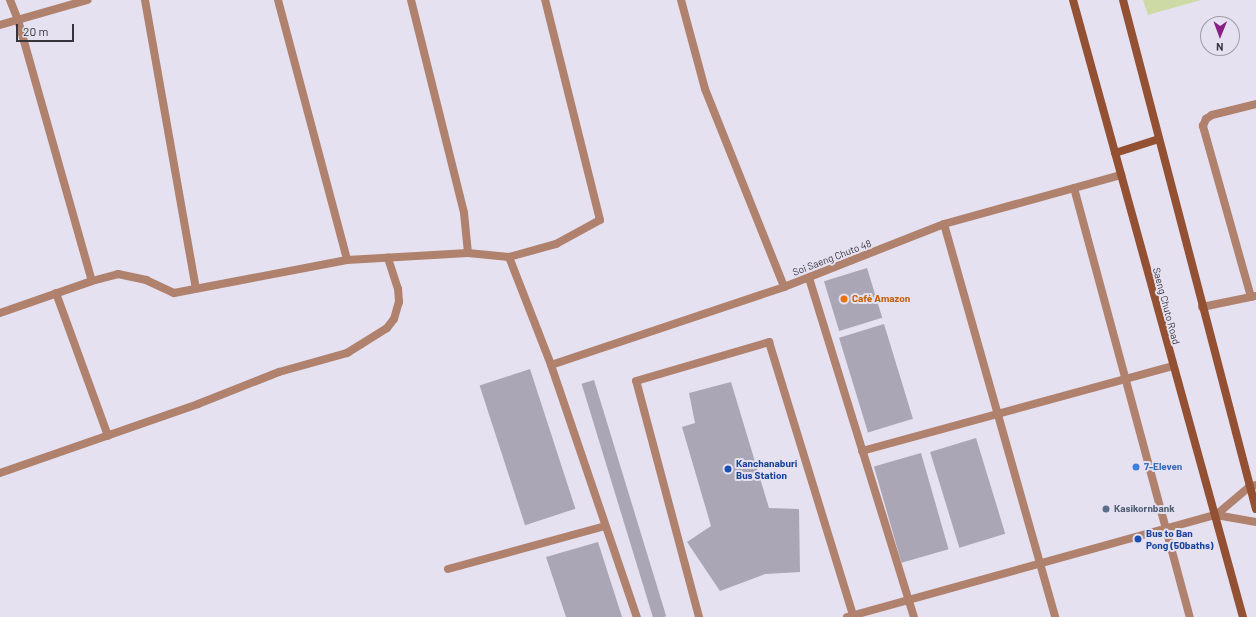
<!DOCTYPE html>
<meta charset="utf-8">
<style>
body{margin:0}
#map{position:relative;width:1256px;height:617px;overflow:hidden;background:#e5e1f1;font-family:Barlow,sans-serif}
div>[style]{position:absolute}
.green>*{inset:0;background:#cddaa6}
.building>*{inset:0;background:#aaa6b6;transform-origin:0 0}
.service>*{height:8px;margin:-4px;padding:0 4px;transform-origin:4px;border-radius:4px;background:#b0816d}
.minor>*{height:8px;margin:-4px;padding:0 4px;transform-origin:4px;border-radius:4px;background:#b0816d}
.tertiary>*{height:8px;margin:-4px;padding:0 4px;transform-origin:4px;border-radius:4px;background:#b0816d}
.secondary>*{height:8px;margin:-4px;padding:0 4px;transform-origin:4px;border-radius:4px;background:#935032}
.dots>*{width:11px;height:11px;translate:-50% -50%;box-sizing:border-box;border:2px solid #e5e1f1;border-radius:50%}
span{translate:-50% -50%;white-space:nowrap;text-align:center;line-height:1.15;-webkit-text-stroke:4px #e5e1f1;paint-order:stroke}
.street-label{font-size:10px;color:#37353b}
.food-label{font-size:10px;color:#c56008;font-weight:700}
.left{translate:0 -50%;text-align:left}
.transit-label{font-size:10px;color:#164399;font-weight:700}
.shop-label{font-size:10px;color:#366cbe;font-weight:700}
.service-label{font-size:10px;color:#4e5e75;font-weight:700}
.north{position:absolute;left:1200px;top:16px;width:40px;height:40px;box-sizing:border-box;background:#e5e1f1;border:1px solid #9f9ca8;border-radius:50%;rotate:181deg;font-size:11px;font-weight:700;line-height:16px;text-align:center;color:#37353b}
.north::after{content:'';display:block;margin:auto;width:14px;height:18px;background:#8a2085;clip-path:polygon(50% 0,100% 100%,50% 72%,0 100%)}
.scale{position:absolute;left:16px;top:24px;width:58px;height:18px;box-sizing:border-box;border:2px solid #37353b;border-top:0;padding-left:5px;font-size:12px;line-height:14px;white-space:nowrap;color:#37353b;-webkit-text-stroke:3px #e5e1f1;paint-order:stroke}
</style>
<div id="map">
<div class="green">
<i style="clip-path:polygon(1143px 0,1201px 0,1148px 15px)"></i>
</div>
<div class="building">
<i style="left:867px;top:268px;width:52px;height:45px;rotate:73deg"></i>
<i style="left:884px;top:324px;width:99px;height:47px;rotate:73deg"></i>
<i style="left:530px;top:369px;width:147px;height:53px;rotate:72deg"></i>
<i style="left:594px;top:380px;width:247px;height:13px;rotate:73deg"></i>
<i style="clip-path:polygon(731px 382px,769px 508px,799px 509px,800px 572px,765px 574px,720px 591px,687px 542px,711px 526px,682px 427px,695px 423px,689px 393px)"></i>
<i style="left:976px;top:438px;width:100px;height:48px;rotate:73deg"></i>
<i style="left:921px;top:453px;width:100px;height:49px;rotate:74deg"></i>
<i style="clip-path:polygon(598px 542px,622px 617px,566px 617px,546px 557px)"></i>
</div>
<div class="service">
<i style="left:509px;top:257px;width:49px;rotate:-15.5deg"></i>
<i style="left:556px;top:244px;width:50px;rotate:-28.6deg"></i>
<i style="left:600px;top:220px;width:227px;rotate:-104deg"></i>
<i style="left:1251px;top:297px;width:178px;rotate:-105.7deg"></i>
<i style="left:1203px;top:126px;width:8px;rotate:-67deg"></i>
<i style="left:1206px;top:119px;width:7px;rotate:-34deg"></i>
<i style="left:1212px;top:115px;width:45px;rotate:-14deg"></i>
<i style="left:1202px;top:307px;width:54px;rotate:-11.7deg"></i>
<i style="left:448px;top:569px;width:163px;rotate:-15.3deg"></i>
<i style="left:699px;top:617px;width:244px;rotate:-104.9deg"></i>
<i style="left:636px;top:381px;width:139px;rotate:-16.3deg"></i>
<i style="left:769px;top:342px;width:286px;rotate:72.9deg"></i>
</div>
<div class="minor">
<i style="left:10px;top:0;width:22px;rotate:68deg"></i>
<i style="left:18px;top:20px;width:271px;rotate:74.2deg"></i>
<i style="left:145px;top:0;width:293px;rotate:80deg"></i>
<i style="left:278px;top:0;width:269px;rotate:75.1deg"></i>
<i style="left:411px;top:0;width:219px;rotate:76deg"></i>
<i style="left:464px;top:213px;width:40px;rotate:84.3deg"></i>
<i style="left:681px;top:0;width:92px;rotate:74.9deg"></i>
<i style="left:705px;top:89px;width:213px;rotate:68.2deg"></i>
<i style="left:0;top:25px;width:91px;rotate:-16deg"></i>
<i style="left:1074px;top:188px;width:444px;rotate:74.9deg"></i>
<i style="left:944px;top:224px;width:408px;rotate:74.2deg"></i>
<i style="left:809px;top:278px;width:355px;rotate:72.8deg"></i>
<i style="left:56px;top:293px;width:152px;rotate:70deg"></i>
<i style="left:0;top:313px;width:97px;rotate:-19.2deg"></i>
<i style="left:92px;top:281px;width:27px;rotate:-15deg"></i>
<i style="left:118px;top:274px;width:29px;rotate:12deg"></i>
<i style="left:146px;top:280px;width:31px;rotate:25deg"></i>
<i style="left:174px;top:293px;width:176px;rotate:-10.8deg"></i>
<i style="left:347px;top:260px;width:121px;rotate:-3.3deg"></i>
<i style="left:468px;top:253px;width:41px;rotate:5.6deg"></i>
<i style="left:509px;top:257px;width:116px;rotate:68.7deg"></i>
<i style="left:551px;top:365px;width:266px;rotate:71.2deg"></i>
<i style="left:551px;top:365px;width:246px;rotate:-18.5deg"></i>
<i style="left:784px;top:287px;width:172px;rotate:-21.5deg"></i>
<i style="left:944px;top:224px;width:184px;rotate:-15.5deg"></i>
<i style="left:862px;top:451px;width:321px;rotate:-15.3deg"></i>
<i style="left:0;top:473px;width:210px;rotate:-19.2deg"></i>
<i style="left:198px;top:404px;width:87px;rotate:-21.6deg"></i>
<i style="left:279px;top:372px;width:71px;rotate:-15.6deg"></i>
<i style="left:347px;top:353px;width:47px;rotate:-32deg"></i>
<i style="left:387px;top:328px;width:11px;rotate:-52deg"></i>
<i style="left:394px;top:319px;width:18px;rotate:-74deg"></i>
<i style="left:399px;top:302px;width:13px;rotate:-94deg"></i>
<i style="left:398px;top:289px;width:33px;rotate:-108deg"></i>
<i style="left:847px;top:617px;width:383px;rotate:-15.5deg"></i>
</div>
<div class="tertiary">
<i style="left:1216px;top:515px;width:43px;rotate:-40.3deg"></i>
<i style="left:1249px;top:487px;width:7px;rotate:-16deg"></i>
<i style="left:1216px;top:515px;width:41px;rotate:9.9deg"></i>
</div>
<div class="secondary">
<i style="left:1073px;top:0;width:640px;rotate:74.6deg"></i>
<i style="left:1123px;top:0;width:526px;rotate:75.36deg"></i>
<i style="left:1115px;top:153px;width:46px;rotate:-17.7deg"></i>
</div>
<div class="dots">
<i style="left:844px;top:299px;background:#e8710a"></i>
<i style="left:1136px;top:467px;background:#3f7fe0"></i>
<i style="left:728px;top:469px;background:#1a4fb4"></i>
<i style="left:1106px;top:509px;background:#5c6f8a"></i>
<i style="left:1138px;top:539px;background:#1a4fb4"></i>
</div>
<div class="street-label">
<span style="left:832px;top:258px;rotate:-21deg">Soi Saeng Chuto 48</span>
<span style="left:1166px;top:306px;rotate:75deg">Saeng Chuto Road</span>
</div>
<div class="food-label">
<span class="left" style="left:852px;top:299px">Café Amazon</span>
</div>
<div class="transit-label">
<span class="left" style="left:736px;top:469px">Kanchanaburi<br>Bus Station</span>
<span class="left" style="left:1146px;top:539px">Bus to Ban<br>Pong (50baths)</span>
</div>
<div class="shop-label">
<span class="left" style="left:1144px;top:467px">7-Eleven</span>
</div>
<div class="service-label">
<span class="left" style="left:1114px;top:509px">Kasikornbank</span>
</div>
<div class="north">N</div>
<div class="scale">20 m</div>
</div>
